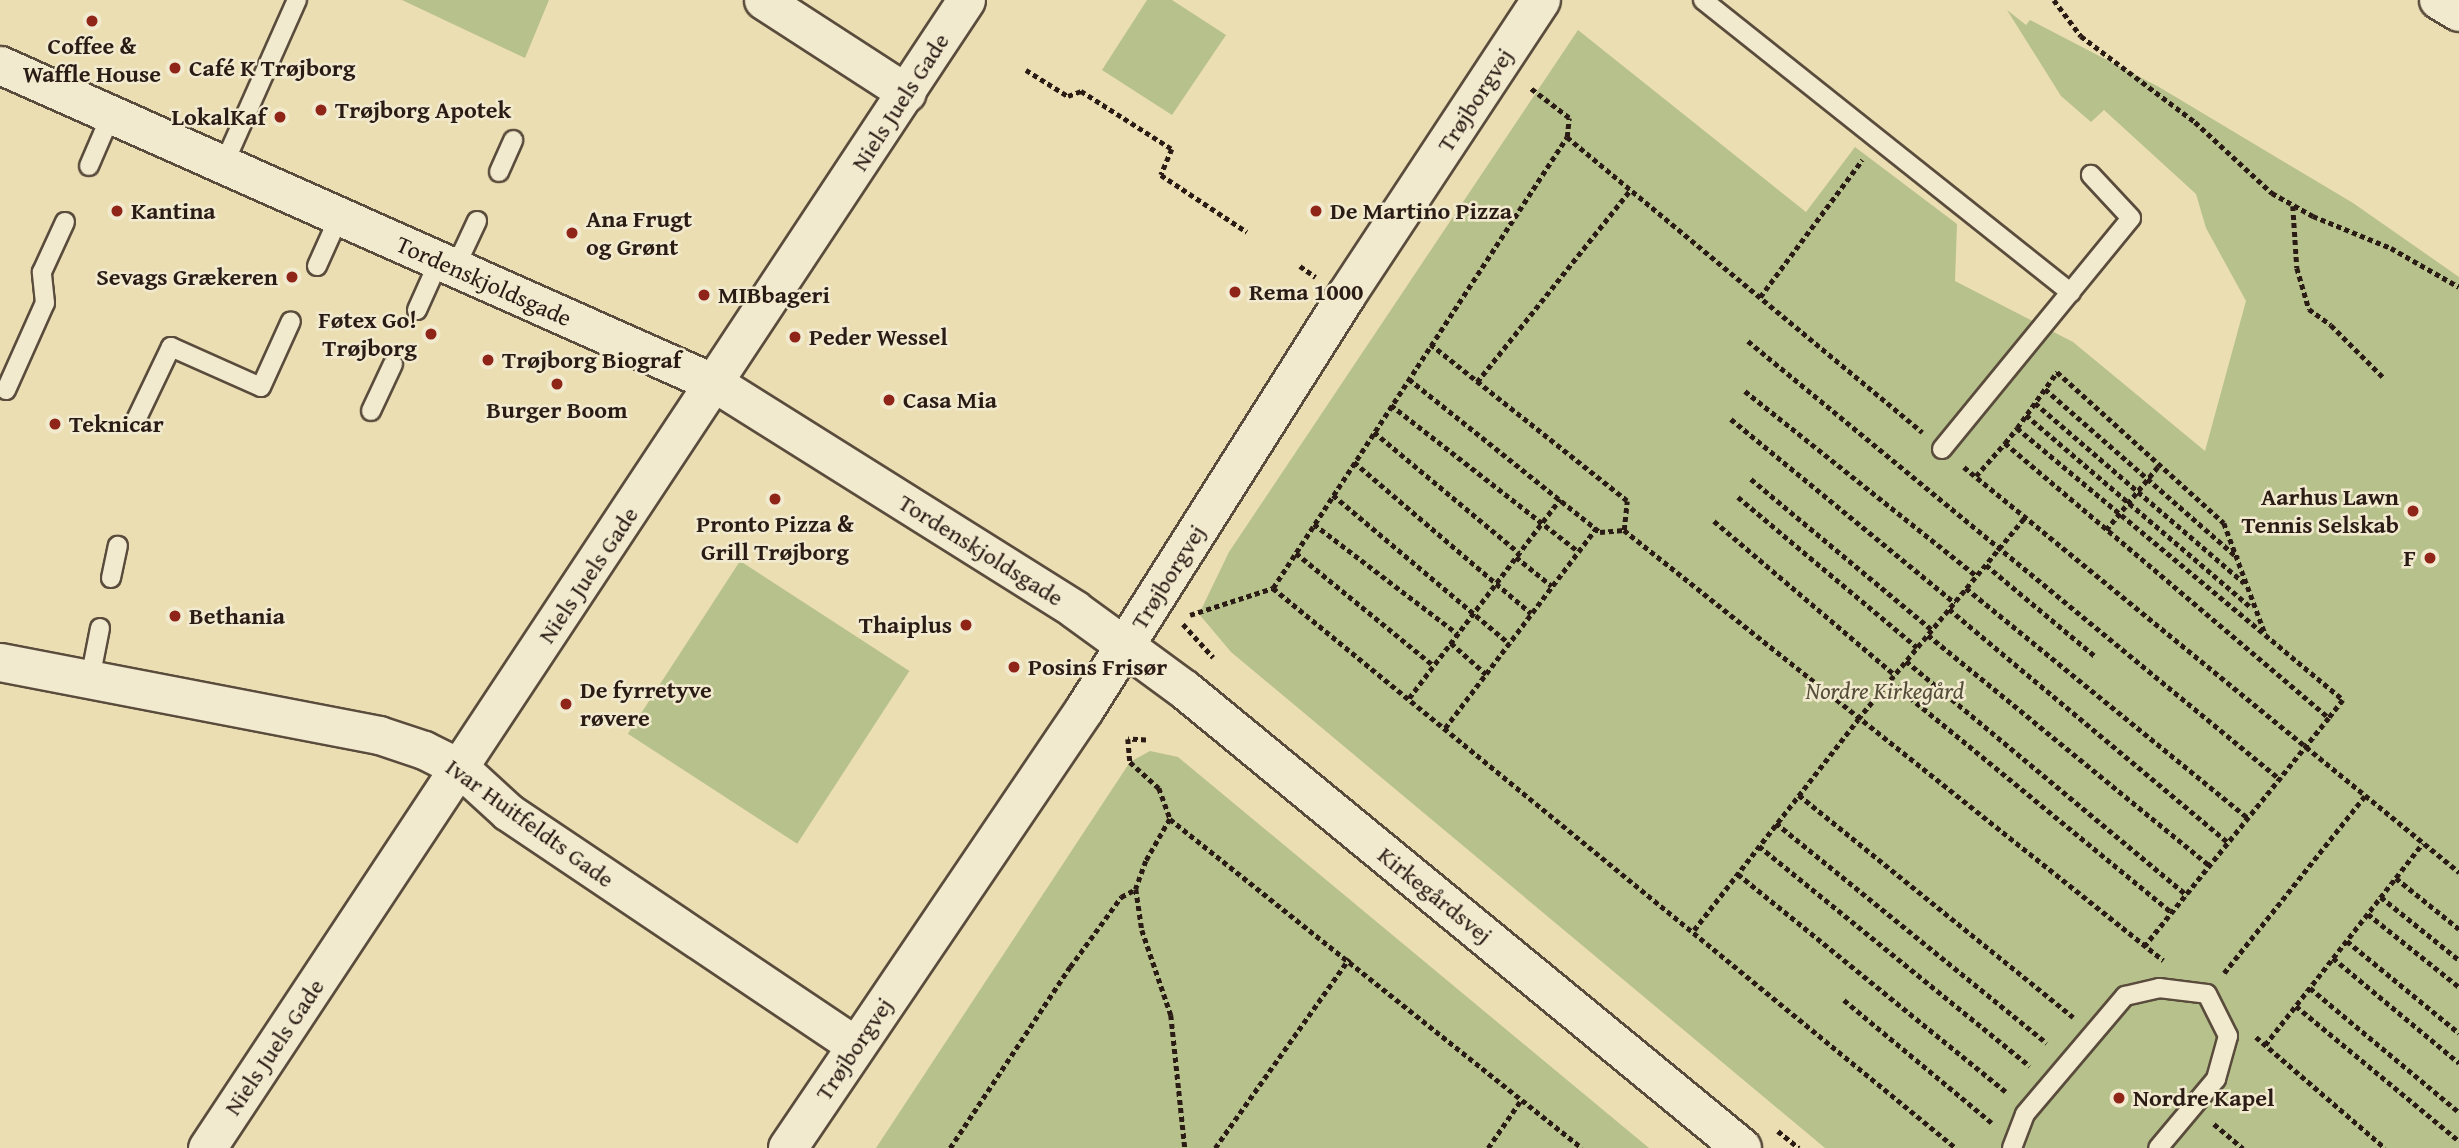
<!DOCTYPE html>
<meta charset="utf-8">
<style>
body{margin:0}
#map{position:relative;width:2459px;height:1148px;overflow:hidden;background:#ebdeb3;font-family:"Gentium Book Plus",serif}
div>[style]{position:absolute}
.green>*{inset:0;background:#b7c18c;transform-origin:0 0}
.path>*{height:4.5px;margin-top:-2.25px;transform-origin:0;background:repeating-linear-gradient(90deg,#2a1b15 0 5px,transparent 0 8.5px)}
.roads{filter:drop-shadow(2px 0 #5a4c3c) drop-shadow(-2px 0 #5a4c3c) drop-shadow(0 2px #5a4c3c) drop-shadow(0 -2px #5a4c3c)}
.lane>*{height:18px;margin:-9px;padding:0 9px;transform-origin:9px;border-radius:9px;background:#f2eace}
.street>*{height:37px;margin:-18.5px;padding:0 18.5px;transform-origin:18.5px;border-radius:18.5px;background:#f2eace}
.secondary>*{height:38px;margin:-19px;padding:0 19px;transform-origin:19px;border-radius:19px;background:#f2eace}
.dots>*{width:19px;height:19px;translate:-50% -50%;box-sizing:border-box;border:4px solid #f2eace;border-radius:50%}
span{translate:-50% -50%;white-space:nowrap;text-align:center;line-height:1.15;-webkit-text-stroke:5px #f2eace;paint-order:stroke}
.poi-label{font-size:24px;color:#2a1b15;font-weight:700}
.left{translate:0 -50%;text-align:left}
.right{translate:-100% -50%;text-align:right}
.street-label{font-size:24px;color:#2a1b15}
.park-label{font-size:24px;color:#544d39;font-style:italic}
</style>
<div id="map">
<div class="green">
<i style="clip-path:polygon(402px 0,549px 0,525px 58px)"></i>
<i style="clip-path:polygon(1147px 0,1172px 0,1226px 35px,1172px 115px,1102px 70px)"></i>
<i style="clip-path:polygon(2007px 10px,2026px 25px,2030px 20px,2159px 87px,2353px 203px,2459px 277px,2459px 1148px,1825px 1148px,1231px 652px,1199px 614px,1229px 552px,1578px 30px,1806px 212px,1855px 147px,1957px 224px,1955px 281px,2073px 342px,2205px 451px,2246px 301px,2206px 228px,2196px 194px,2104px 110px,2091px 122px,2061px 96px)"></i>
<i style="left:740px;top:561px;width:202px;height:206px;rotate:33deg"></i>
<i style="clip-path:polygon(1150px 751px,1178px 757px,1649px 1148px,876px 1148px,1130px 762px)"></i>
</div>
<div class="path">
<i style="left:2054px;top:0;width:45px;rotate:53.1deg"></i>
<i style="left:2081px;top:36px;width:143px;rotate:37deg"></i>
<i style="left:2195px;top:122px;width:105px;rotate:42.7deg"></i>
<i style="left:2272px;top:193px;width:47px;rotate:29.3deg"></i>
<i style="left:2313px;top:216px;width:84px;rotate:22.3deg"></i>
<i style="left:2391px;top:248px;width:78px;rotate:29.8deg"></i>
<i style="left:1026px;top:70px;width:49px;rotate:31.8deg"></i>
<i style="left:1068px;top:96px;width:14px;rotate:-21deg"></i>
<i style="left:1081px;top:91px;width:108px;rotate:32.5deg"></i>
<i style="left:1172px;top:149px;width:28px;rotate:113deg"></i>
<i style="left:1161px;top:175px;width:103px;rotate:33.5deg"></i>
<i style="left:1567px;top:137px;width:462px;rotate:39.7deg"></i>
<i style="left:2293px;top:206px;width:62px;rotate:86.3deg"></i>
<i style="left:2297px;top:268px;width:43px;rotate:73.7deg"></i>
<i style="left:2309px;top:309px;width:27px;rotate:36deg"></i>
<i style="left:2331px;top:325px;width:74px;rotate:45deg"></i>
<i style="left:1300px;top:266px;width:19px;rotate:35deg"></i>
<i style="left:1760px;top:297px;width:171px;rotate:-53.3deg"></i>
<i style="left:1748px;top:341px;width:691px;rotate:39.48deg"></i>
<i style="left:1409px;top:379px;width:245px;rotate:38.7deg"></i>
<i style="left:1600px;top:532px;width:24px;rotate:-5deg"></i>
<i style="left:1624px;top:530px;width:29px;rotate:-84deg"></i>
<i style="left:1627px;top:501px;width:251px;rotate:-141.5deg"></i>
<i style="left:1477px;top:382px;width:246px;rotate:-51.4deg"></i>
<i style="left:2045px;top:389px;width:257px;rotate:41.2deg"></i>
<i style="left:1745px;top:391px;width:297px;rotate:38.6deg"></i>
<i style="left:2035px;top:403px;width:276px;rotate:40.7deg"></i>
<i style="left:1391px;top:405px;width:237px;rotate:38deg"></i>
<i style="left:2026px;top:415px;width:297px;rotate:40.5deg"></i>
<i style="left:1731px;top:419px;width:290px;rotate:39.4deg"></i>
<i style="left:2017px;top:428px;width:69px;rotate:-54.5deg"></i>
<i style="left:2057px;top:372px;width:225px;rotate:42.1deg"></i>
<i style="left:2224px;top:523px;width:117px;rotate:69.6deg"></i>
<i style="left:1374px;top:432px;width:189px;rotate:39.8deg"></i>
<i style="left:2005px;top:443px;width:19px;rotate:-51deg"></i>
<i style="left:2017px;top:428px;width:425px;rotate:39.8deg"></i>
<i style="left:2343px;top:700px;width:23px;rotate:128deg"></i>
<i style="left:1354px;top:462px;width:233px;rotate:40.5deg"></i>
<i style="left:1964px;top:467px;width:640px;rotate:39.29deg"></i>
<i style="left:1976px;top:476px;width:44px;rotate:-48.7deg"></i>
<i style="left:2005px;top:443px;width:425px;rotate:40.3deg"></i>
<i style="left:2329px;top:718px;width:293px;rotate:128.9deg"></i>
<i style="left:1751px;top:479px;width:236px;rotate:39.8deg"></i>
<i style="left:1333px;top:495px;width:230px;rotate:40.1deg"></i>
<i style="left:1738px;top:497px;width:234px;rotate:40deg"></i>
<i style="left:1714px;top:521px;width:238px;rotate:40.4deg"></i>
<i style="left:1314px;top:524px;width:181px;rotate:37.4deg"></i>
<i style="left:1624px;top:530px;width:690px;rotate:38.58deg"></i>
<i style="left:2106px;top:530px;width:85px;rotate:-50.7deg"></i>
<i style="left:1296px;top:553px;width:178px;rotate:39.3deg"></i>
<i style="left:1516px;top:557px;width:46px;rotate:38.9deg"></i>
<i style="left:1986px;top:565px;width:142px;rotate:39.9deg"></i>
<i style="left:1273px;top:588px;width:883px;rotate:39.35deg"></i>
<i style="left:1966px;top:588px;width:365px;rotate:39.2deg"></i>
<i style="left:1949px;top:609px;width:365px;rotate:39.9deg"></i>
<i style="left:1190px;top:615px;width:87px;rotate:-18deg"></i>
<i style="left:1273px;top:588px;width:538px;rotate:-56.9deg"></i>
<i style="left:1567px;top:137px;width:19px;rotate:-84deg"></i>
<i style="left:1569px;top:118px;width:49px;rotate:-142.4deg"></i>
<i style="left:1183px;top:624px;width:45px;rotate:47.7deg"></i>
<i style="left:1928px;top:635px;width:365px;rotate:39.3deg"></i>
<i style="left:1451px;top:643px;width:47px;rotate:41.5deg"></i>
<i style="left:1906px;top:661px;width:366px;rotate:39.8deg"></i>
<i style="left:1890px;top:681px;width:365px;rotate:39.4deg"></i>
<i style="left:1409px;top:698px;width:250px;rotate:-52.8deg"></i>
<i style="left:1445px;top:728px;width:251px;rotate:-52.9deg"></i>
<i style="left:1146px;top:740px;width:18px;rotate:-177deg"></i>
<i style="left:1128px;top:739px;width:23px;rotate:85deg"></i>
<i style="left:1130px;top:762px;width:39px;rotate:42deg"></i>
<i style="left:1159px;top:788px;width:33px;rotate:70deg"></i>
<i style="left:1170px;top:819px;width:527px;rotate:38.61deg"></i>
<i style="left:1799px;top:795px;width:353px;rotate:39deg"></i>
<i style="left:1170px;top:819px;width:48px;rotate:119.7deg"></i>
<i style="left:1146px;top:861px;width:30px;rotate:110deg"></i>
<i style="left:1136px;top:889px;width:41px;rotate:81.7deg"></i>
<i style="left:1142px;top:930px;width:90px;rotate:71.2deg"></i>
<i style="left:1171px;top:1015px;width:134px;rotate:84deg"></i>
<i style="left:1776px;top:823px;width:349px;rotate:39.1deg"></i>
<i style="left:1759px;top:846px;width:349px;rotate:39.1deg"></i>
<i style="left:1738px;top:874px;width:345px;rotate:39.1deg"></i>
<i style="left:2396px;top:878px;width:81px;rotate:39deg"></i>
<i style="left:2381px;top:897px;width:100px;rotate:38.9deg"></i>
<i style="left:2368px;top:914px;width:117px;rotate:38.7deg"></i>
<i style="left:1694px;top:930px;width:267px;rotate:-52.1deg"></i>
<i style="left:1858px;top:719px;width:264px;rotate:-50.4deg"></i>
<i style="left:2347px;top:941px;width:145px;rotate:39.4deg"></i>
<i style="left:2333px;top:958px;width:164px;rotate:39.8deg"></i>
<i style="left:2224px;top:973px;width:226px;rotate:-51.5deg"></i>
<i style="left:2310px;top:988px;width:194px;rotate:39.8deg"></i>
<i style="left:1844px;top:1000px;width:192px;rotate:39.7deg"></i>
<i style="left:2296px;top:1006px;width:212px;rotate:39.6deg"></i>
<i style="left:2256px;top:1037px;width:170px;rotate:40.7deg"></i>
<i style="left:2265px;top:1045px;width:256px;rotate:-52deg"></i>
<i style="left:2214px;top:1124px;width:38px;rotate:40deg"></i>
<i style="left:1778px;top:1131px;width:27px;rotate:39deg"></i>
<i style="left:950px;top:1148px;width:217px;rotate:-56.5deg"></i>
<i style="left:1070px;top:967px;width:87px;rotate:-53.9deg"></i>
<i style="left:1121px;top:897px;width:17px;rotate:-28deg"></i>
<i style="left:1215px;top:1148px;width:232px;rotate:-54.7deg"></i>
<i style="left:1488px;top:1148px;width:58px;rotate:-55.5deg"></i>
</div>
<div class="roads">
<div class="lane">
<i style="left:1703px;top:0;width:470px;rotate:38.5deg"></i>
<i style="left:89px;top:166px;width:56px;rotate:-66.7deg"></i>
<i style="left:223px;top:166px;width:182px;rotate:-66deg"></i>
<i style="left:499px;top:172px;width:35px;rotate:-66deg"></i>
<i style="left:317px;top:266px;width:54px;rotate:-65.8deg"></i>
<i style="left:455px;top:268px;width:52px;rotate:-64.9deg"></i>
<i style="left:417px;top:310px;width:54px;rotate:-65.8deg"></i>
<i style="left:6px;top:390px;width:95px;rotate:-65.9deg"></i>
<i style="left:45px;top:303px;width:31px;rotate:-96deg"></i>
<i style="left:42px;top:272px;width:55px;rotate:-65.3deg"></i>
<i style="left:371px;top:411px;width:52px;rotate:-64.9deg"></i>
<i style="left:136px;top:420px;width:81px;rotate:-64.4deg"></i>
<i style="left:171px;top:347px;width:98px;rotate:24deg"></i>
<i style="left:261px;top:387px;width:72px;rotate:-65.6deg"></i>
<i style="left:1942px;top:449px;width:298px;rotate:-50.7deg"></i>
<i style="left:2131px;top:218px;width:59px;rotate:-132.9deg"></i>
<i style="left:111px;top:578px;width:33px;rotate:-78deg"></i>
<i style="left:90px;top:679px;width:52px;rotate:-78.9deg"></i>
<i style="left:2012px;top:1148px;width:36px;rotate:-69deg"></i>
<i style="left:2025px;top:1114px;width:155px;rotate:-49.7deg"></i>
<i style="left:2125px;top:996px;width:35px;rotate:-13deg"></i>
<i style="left:2159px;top:988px;width:48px;rotate:7.1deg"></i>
<i style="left:2207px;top:994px;width:47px;rotate:63.4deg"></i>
<i style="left:2228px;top:1036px;width:45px;rotate:105.6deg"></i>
<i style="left:2216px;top:1079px;width:90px;rotate:130deg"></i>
</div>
<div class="street">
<i style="left:763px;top:0;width:171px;rotate:32.9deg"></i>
<i style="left:0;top:65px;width:784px;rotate:24.01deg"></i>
<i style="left:716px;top:384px;width:423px;rotate:32.1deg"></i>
<i style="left:1074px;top:609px;width:63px;rotate:36deg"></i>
<i style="left:0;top:662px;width:386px;rotate:10.9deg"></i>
<i style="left:379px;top:735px;width:47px;rotate:18.4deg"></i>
<i style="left:424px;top:750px;width:40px;rotate:26.6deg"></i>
<i style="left:460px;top:768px;width:65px;rotate:42.5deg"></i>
<i style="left:508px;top:812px;width:419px;rotate:33.9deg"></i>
<i style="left:207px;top:1148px;width:1376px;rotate:-56.53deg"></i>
</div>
<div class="secondary">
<i style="left:2439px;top:0;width:23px;rotate:31deg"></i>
<i style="left:1125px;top:646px;width:74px;rotate:36.3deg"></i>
<i style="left:1185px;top:690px;width:721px;rotate:39.43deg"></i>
<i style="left:788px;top:1148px;width:530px;rotate:-55.92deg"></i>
<i style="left:1085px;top:709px;width:489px;rotate:-57.7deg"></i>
<i style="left:1346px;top:296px;width:354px;rotate:-56.6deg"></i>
</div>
</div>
<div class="dots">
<i style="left:92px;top:21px;background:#8f2418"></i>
<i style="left:175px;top:68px;background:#8f2418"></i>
<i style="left:321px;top:110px;background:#8f2418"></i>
<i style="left:280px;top:117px;background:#8f2418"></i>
<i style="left:117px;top:211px;background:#8f2418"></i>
<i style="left:1316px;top:211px;background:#8f2418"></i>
<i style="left:572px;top:233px;background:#8f2418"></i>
<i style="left:292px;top:277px;background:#8f2418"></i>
<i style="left:1235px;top:292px;background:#8f2418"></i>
<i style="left:704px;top:295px;background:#8f2418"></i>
<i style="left:431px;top:334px;background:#8f2418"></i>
<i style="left:795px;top:337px;background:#8f2418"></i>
<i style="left:488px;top:360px;background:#8f2418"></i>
<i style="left:557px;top:384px;background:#8f2418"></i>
<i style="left:889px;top:400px;background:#8f2418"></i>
<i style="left:55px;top:424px;background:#8f2418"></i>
<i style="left:775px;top:499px;background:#8f2418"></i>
<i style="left:2413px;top:511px;background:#8f2418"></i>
<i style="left:2430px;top:558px;background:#8f2418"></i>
<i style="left:175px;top:616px;background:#8f2418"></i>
<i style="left:966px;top:625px;background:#8f2418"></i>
<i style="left:1014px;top:667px;background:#8f2418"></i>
<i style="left:566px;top:704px;background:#8f2418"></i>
<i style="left:2119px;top:1098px;background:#8f2418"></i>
</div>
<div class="poi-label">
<span style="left:92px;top:60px">Coffee &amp;<br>Waffle House</span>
<span class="left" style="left:189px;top:68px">Café K Trøjborg</span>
<span class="left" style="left:335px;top:110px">Trøjborg Apotek</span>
<span class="right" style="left:266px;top:117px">LokalKaf</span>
<span class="left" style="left:131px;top:211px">Kantina</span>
<span class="left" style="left:1330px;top:211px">De Martino Pizza</span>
<span class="left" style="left:586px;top:233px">Ana Frugt<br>og Grønt</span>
<span class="right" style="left:278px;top:277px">Sevags Grækeren</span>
<span class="left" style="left:1249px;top:292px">Rema 1000</span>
<span class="left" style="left:718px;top:295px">MIBbageri</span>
<span class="right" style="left:417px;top:334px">Føtex Go!<br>Trøjborg</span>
<span class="left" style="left:809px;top:337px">Peder Wessel</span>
<span class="left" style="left:502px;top:360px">Trøjborg Biograf</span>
<span class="left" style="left:903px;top:400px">Casa Mia</span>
<span style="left:557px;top:410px">Burger Boom</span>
<span class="left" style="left:69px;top:424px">Teknicar</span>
<span class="right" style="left:2399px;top:511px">Aarhus Lawn<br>Tennis Selskab</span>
<span style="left:775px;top:538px">Pronto Pizza &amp;<br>Grill Trøjborg</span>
<span class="right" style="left:2416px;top:558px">F</span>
<span class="left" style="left:189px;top:616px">Bethania</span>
<span class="right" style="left:952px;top:625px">Thaiplus</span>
<span class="left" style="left:1028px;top:667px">Posins Frisør</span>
<span class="left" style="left:580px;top:704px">De fyrretyve<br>røvere</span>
<span class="left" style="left:2133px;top:1098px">Nordre Kapel</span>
</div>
<div class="street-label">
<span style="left:1475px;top:100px;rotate:-57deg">Trøjborgvej</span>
<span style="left:900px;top:102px;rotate:-57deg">Niels Juels Gade</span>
<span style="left:484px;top:281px;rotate:24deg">Tordenskjoldsgade</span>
<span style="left:981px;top:550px;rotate:32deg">Tordenskjoldsgade</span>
<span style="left:588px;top:575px;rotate:-56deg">Niels Juels Gade</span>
<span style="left:1168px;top:577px;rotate:-58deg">Trøjborgvej</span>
<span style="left:530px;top:823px;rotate:36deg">Ivar Huitfeldts Gade</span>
<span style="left:1435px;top:895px;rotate:39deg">Kirkegårdsvej</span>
<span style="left:274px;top:1047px;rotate:-56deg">Niels Juels Gade</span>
<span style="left:854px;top:1049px;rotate:-56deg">Trøjborgvej</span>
</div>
<div class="park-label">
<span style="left:1885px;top:691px">Nordre Kirkegård</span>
</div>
</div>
